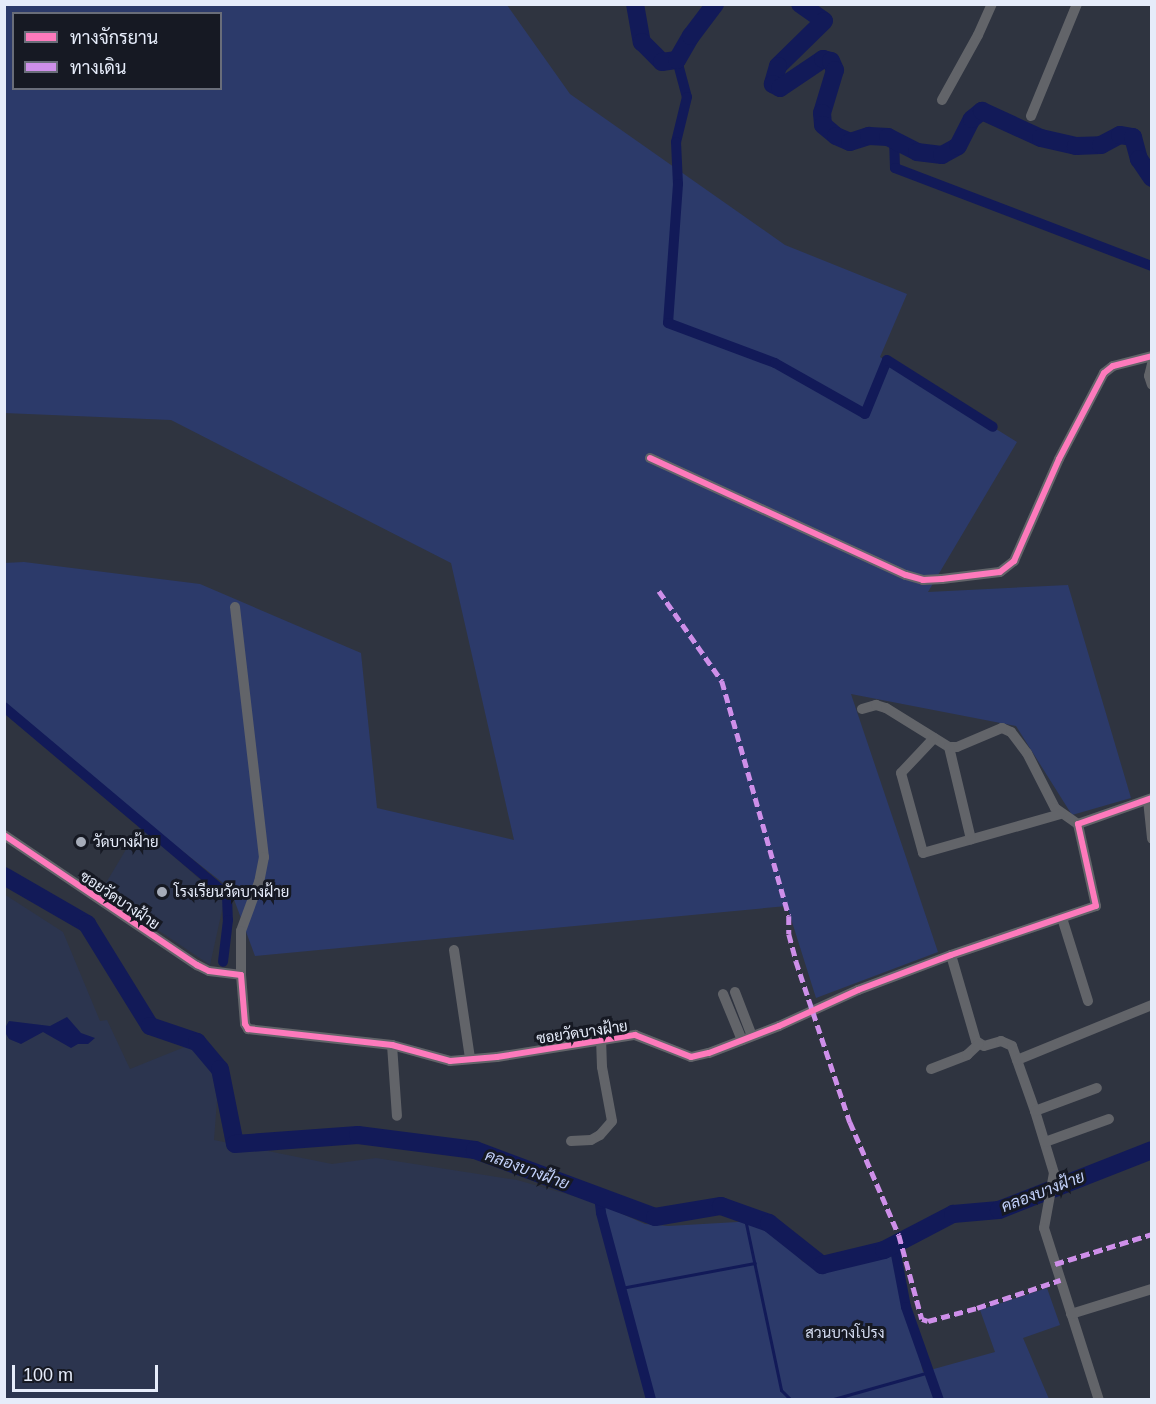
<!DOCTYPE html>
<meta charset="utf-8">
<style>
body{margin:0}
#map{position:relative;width:1156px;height:1404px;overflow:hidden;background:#2f3440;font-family:Helvetica,Sarabun,sans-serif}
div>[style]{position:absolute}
.built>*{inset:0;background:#2c354f}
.green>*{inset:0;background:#2c3a6a}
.water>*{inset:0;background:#121a58}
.stream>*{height:3px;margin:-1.5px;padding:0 1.5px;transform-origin:1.5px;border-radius:1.5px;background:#121a58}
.canal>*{height:10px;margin:-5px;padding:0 5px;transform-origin:5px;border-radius:5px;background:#121a58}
.river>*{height:18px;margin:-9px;padding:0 9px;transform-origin:9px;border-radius:9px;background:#121a58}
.street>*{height:10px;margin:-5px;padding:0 5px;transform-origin:5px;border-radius:5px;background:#626469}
.quiet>*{height:4.5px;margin-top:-2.25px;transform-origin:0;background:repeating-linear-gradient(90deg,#ce8fe9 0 9px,transparent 0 13.5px)}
.cycleway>*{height:6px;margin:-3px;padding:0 3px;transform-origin:3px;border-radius:3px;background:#fd7abc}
.dots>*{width:16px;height:16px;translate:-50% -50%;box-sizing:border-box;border:3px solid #161923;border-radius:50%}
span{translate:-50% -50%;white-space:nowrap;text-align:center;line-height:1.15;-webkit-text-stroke:6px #161923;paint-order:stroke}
.poi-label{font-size:15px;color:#e6ecfa}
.left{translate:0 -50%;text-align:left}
.street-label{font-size:15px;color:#e6ecfa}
.park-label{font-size:15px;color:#d3dbf0}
.water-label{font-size:16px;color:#c3d1fa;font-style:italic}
.frame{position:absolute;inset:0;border:6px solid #e6ecfa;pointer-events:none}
.legend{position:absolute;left:12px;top:12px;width:210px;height:78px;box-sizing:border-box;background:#161923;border:2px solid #696d79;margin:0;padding:8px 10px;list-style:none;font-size:18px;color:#e6ecfa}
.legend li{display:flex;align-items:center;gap:12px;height:30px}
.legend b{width:30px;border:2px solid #696d79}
.scale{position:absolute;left:12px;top:1365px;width:146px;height:27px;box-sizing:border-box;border:3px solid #e6ecfa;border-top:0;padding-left:8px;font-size:18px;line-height:21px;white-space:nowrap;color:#e6ecfa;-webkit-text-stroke:4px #161923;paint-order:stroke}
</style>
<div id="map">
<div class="built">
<i style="clip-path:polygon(140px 826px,224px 901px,210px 965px,128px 910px,103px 888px)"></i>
<i style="clip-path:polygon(4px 894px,63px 932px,100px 1021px,107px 1020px,130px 1069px,197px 1042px,220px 1060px,214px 1140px,332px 1164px,376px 1158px,517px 1180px,595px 1202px,646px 1399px,5px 1399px)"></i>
</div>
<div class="green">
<i style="clip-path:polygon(evenodd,5px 5px,507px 5px,570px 94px,785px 245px,907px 294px,880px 357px,1017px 442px,928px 592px,1068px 585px,1131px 798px,1072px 815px,1016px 726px,851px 694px,938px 952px,816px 998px,787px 906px,255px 956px,232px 894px,223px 883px,110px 794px,5px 702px,4px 563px,24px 562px,200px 584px,361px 653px,377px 808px,514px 840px,451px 563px,171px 420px,4px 413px,5px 5px,14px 14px,220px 14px,220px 88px,14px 88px,14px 14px)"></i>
<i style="clip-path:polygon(595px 1202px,645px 1224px,668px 1226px,755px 1221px,776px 1234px,802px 1261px,818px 1270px,895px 1256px,923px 1372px,995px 1352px,980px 1310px,1047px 1288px,1060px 1325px,1023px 1338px,1049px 1399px,646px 1399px)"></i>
</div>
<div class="water">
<i style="clip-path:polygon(67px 1017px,81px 1033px,95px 1038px,88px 1044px,78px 1044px,71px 1048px,43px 1032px,21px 1044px,9px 1039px,6px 1034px,5px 1028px,9px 1021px,50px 1026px)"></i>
</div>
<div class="stream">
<i style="left:744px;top:1214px;width:180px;rotate:78.1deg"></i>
<i style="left:781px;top:1390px;width:14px;rotate:45deg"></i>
<i style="left:621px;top:1288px;width:136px;rotate:-10.6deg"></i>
<i style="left:830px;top:1400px;width:103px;rotate:-15.8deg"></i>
</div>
<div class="canal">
<i style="left:677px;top:60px;width:38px;rotate:75deg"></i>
<i style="left:687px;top:97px;width:46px;rotate:103.7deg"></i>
<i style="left:676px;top:142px;width:42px;rotate:87.3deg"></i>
<i style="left:678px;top:184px;width:139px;rotate:94.1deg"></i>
<i style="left:668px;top:323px;width:114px;rotate:20.5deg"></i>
<i style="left:775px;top:363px;width:103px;rotate:29.5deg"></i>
<i style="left:865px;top:414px;width:58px;rotate:-67.8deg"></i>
<i style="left:887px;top:360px;width:125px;rotate:32.3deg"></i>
<i style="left:894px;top:139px;width:29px;rotate:88deg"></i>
<i style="left:895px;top:168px;width:275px;rotate:20.9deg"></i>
<i style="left:4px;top:707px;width:292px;rotate:40.1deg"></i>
<i style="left:227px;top:895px;width:25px;rotate:88deg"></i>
<i style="left:228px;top:920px;width:42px;rotate:96.8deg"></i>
<i style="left:599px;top:1196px;width:17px;rotate:83deg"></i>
<i style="left:601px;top:1213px;width:194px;rotate:75deg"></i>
<i style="left:894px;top:1244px;width:64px;rotate:79.2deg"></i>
<i style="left:906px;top:1307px;width:99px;rotate:70.5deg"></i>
</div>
<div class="river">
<i style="left:635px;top:4px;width:39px;rotate:80deg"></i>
<i style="left:642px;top:42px;width:28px;rotate:45deg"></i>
<i style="left:662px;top:62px;width:15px;rotate:-8deg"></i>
<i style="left:677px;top:60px;width:28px;rotate:-60deg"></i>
<i style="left:691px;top:36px;width:40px;rotate:-53deg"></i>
<i style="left:800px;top:4px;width:29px;rotate:35deg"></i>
<i style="left:824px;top:21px;width:64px;rotate:135.6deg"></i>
<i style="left:778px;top:66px;width:19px;rotate:106deg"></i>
<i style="left:773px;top:84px;width:8px;rotate:30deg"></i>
<i style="left:780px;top:88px;width:52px;rotate:-34deg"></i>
<i style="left:823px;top:59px;width:8px;rotate:14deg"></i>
<i style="left:831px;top:61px;width:10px;rotate:66deg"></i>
<i style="left:835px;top:70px;width:45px;rotate:106.8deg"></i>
<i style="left:822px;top:113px;width:12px;rotate:85deg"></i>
<i style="left:823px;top:125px;width:17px;rotate:40deg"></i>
<i style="left:836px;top:136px;width:15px;rotate:23deg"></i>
<i style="left:850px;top:142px;width:20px;rotate:-18deg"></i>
<i style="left:869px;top:136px;width:19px;rotate:3deg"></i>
<i style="left:888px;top:137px;width:33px;rotate:27deg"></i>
<i style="left:917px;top:152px;width:25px;rotate:7deg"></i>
<i style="left:942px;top:155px;width:18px;rotate:-29deg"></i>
<i style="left:958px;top:146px;width:30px;rotate:-63deg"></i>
<i style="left:972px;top:119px;width:13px;rotate:-39deg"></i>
<i style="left:982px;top:111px;width:65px;rotate:24.6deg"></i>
<i style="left:1041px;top:138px;width:36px;rotate:13deg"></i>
<i style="left:1076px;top:146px;width:25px;rotate:-2deg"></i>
<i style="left:1101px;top:145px;width:21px;rotate:-28deg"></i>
<i style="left:1120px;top:135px;width:13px;rotate:9deg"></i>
<i style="left:1133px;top:137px;width:23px;rotate:75deg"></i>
<i style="left:1139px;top:159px;width:23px;rotate:56deg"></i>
<i style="left:4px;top:876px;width:96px;rotate:30deg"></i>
<i style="left:87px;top:924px;width:120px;rotate:58.3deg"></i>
<i style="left:150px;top:1026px;width:50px;rotate:18.8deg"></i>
<i style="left:197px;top:1042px;width:35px;rotate:50deg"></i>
<i style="left:220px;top:1069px;width:76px;rotate:78.7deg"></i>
<i style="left:235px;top:1144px;width:123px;rotate:-4.2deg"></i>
<i style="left:358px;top:1135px;width:118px;rotate:7.3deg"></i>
<i style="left:475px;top:1150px;width:192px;rotate:20.4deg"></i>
<i style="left:655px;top:1217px;width:67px;rotate:-9.5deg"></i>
<i style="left:721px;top:1206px;width:51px;rotate:19.5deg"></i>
<i style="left:769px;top:1223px;width:68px;rotate:38.4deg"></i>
<i style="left:822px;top:1265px;width:64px;rotate:-13.6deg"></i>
<i style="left:884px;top:1250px;width:78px;rotate:-27.6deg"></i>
<i style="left:953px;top:1214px;width:46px;rotate:-5deg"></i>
<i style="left:999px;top:1210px;width:164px;rotate:-21.4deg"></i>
</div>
<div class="street">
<i style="left:942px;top:100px;width:74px;rotate:-61deg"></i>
<i style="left:978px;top:35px;width:34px;rotate:-66deg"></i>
<i style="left:1031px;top:116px;width:121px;rotate:-67.7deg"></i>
<i style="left:1152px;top:364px;width:12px;rotate:104deg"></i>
<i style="left:1149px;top:376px;width:9px;rotate:72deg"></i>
<i style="left:650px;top:458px;width:281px;rotate:24.6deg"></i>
<i style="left:906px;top:575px;width:18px;rotate:16deg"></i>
<i style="left:923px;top:580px;width:19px;rotate:-3deg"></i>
<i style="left:942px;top:579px;width:58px;rotate:-6.9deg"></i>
<i style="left:1000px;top:572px;width:18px;rotate:-38deg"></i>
<i style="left:1014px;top:561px;width:111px;rotate:-66.2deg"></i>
<i style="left:1059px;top:459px;width:97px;rotate:-62.4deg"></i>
<i style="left:1104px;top:373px;width:11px;rotate:-38deg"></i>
<i style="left:1113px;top:366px;width:40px;rotate:-14.4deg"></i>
<i style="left:235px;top:607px;width:252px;rotate:83.4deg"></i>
<i style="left:264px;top:857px;width:25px;rotate:101deg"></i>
<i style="left:259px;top:882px;width:52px;rotate:110.2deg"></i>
<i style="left:241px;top:931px;width:44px;rotate:90deg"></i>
<i style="left:862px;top:709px;width:15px;rotate:-16deg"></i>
<i style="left:876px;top:705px;width:10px;rotate:17deg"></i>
<i style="left:886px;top:708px;width:74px;rotate:31.8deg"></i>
<i style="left:949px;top:747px;width:8px"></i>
<i style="left:957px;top:747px;width:49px;rotate:-22.9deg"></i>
<i style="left:1002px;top:728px;width:10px;rotate:24deg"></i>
<i style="left:1011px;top:732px;width:26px;rotate:53deg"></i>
<i style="left:1027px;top:753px;width:62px;rotate:63deg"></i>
<i style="left:1055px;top:808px;width:28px;rotate:35deg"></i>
<i style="left:934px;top:738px;width:48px;rotate:133.3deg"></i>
<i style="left:901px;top:773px;width:83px;rotate:74.6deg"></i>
<i style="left:923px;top:853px;width:143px;rotate:-15.8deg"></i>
<i style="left:949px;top:747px;width:95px;rotate:76.6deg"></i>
<i style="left:1148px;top:800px;width:39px;rotate:84deg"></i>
<i style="left:4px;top:835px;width:233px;rotate:34deg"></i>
<i style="left:197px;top:965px;width:13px;rotate:27deg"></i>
<i style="left:209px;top:971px;width:32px;rotate:7deg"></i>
<i style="left:241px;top:975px;width:49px;rotate:85.3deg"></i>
<i style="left:245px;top:1024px;width:6px;rotate:59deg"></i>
<i style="left:248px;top:1029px;width:145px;rotate:6.3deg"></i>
<i style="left:392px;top:1045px;width:60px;rotate:15.4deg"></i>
<i style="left:450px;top:1061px;width:47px;rotate:-4.9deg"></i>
<i style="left:497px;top:1057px;width:140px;rotate:-9.1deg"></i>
<i style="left:635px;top:1035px;width:60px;rotate:21.4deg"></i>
<i style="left:691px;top:1057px;width:18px;rotate:-13deg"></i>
<i style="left:709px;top:1053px;width:75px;rotate:-21.1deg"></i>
<i style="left:779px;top:1026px;width:87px;rotate:-24.5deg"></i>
<i style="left:858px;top:990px;width:99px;rotate:-20.6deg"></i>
<i style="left:951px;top:955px;width:153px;rotate:-18.7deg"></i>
<i style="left:1096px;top:906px;width:84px;rotate:-102.4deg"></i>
<i style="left:1078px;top:824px;width:78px;rotate:-19.4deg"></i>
<i style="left:1062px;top:918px;width:87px;rotate:72.6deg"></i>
<i style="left:454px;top:950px;width:109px;rotate:81.6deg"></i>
<i style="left:951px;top:955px;width:90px;rotate:73.8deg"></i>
<i style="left:976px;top:1041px;width:9px;rotate:32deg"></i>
<i style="left:984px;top:1046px;width:18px;rotate:-16deg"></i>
<i style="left:1001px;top:1041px;width:12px;rotate:24deg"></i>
<i style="left:1012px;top:1046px;width:69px;rotate:70.5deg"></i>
<i style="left:1035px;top:1111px;width:65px;rotate:73deg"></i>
<i style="left:1054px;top:1173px;width:56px;rotate:100.3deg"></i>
<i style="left:1044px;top:1228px;width:181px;rotate:72.3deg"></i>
<i style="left:735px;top:992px;width:47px;rotate:68.9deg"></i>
<i style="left:723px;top:994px;width:50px;rotate:67.6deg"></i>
<i style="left:392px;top:1045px;width:71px;rotate:86deg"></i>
<i style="left:1017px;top:1060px;width:146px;rotate:-22.2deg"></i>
<i style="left:931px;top:1069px;width:39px;rotate:-21deg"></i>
<i style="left:967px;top:1055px;width:16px;rotate:-43deg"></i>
<i style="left:1035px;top:1111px;width:66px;rotate:-20.4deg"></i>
<i style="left:571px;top:1141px;width:20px;rotate:-3deg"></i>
<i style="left:591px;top:1140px;width:10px;rotate:-29deg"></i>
<i style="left:600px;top:1135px;width:18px;rotate:-49deg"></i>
<i style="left:612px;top:1121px;width:55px;rotate:-100.5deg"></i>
<i style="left:602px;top:1067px;width:27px;rotate:-92deg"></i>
<i style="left:1045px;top:1142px;width:68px;rotate:-19.8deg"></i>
<i style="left:1071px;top:1314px;width:85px;rotate:-17.2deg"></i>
</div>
<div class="quiet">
<i style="left:659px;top:591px;width:110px;rotate:55deg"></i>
<i style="left:722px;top:681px;width:244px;rotate:74.1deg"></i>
<i style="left:789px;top:916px;width:18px;rotate:90deg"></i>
<i style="left:789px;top:934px;width:28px;rotate:75deg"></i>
<i style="left:796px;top:961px;width:170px;rotate:71.5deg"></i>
<i style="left:850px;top:1122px;width:123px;rotate:66.6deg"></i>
<i style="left:899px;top:1235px;width:87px;rotate:74.7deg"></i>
<i style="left:922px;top:1319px;width:6px;rotate:18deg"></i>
<i style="left:928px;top:1321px;width:51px;rotate:-14.9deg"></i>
<i style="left:977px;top:1308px;width:88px;rotate:-18.6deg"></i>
<i style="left:1055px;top:1264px;width:102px;rotate:-17.2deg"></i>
</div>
<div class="cycleway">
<i style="left:650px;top:458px;width:281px;rotate:24.6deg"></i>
<i style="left:906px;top:575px;width:18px;rotate:16deg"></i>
<i style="left:923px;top:580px;width:19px;rotate:-3deg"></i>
<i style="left:942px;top:579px;width:58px;rotate:-6.9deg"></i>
<i style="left:1000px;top:572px;width:18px;rotate:-38deg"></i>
<i style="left:1014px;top:561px;width:111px;rotate:-66.2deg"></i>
<i style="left:1059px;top:459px;width:97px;rotate:-62.4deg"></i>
<i style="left:1104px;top:373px;width:11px;rotate:-38deg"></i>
<i style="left:1113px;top:366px;width:40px;rotate:-14.4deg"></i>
<i style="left:4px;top:835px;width:233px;rotate:34deg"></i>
<i style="left:197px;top:965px;width:13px;rotate:27deg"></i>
<i style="left:209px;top:971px;width:32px;rotate:7deg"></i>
<i style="left:241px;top:975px;width:49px;rotate:85.3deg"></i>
<i style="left:245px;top:1024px;width:6px;rotate:59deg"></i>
<i style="left:248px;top:1029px;width:145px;rotate:6.3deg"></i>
<i style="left:392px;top:1045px;width:60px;rotate:15.4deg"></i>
<i style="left:450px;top:1061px;width:47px;rotate:-4.9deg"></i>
<i style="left:497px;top:1057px;width:140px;rotate:-9.1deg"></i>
<i style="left:635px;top:1035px;width:60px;rotate:21.4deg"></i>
<i style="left:691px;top:1057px;width:18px;rotate:-13deg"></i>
<i style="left:709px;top:1053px;width:75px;rotate:-21.1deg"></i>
<i style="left:779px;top:1026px;width:87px;rotate:-24.5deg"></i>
<i style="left:858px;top:990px;width:99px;rotate:-20.6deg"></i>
<i style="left:951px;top:955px;width:153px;rotate:-18.7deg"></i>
<i style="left:1096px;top:906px;width:84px;rotate:-102.4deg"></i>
<i style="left:1078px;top:824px;width:78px;rotate:-19.4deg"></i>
</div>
<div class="dots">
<i style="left:81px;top:842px;background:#a6acb9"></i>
<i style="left:162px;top:892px;background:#a6acb9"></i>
</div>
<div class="poi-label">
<span class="left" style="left:93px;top:842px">วัดบางฝ้าย</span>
<span class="left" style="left:174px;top:892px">โรงเรียนวัดบางฝ้าย</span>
</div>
<div class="street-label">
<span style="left:120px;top:900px;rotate:34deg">ซอยวัดบางฝ้าย</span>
<span style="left:582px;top:1032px;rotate:-8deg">ซอยวัดบางฝ้าย</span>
</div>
<div class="park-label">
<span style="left:845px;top:1333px">สวนบางโปรง</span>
</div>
<div class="water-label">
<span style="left:527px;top:1170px;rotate:20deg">คลองบางฝ้าย</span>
<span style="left:1043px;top:1192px;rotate:-21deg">คลองบางฝ้าย</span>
</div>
<div class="frame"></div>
<ul class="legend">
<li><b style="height:8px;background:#fd7abc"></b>ทางจักรยาน</li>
<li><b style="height:8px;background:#ce8fe9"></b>ทางเดิน</li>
</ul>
<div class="scale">100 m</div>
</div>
